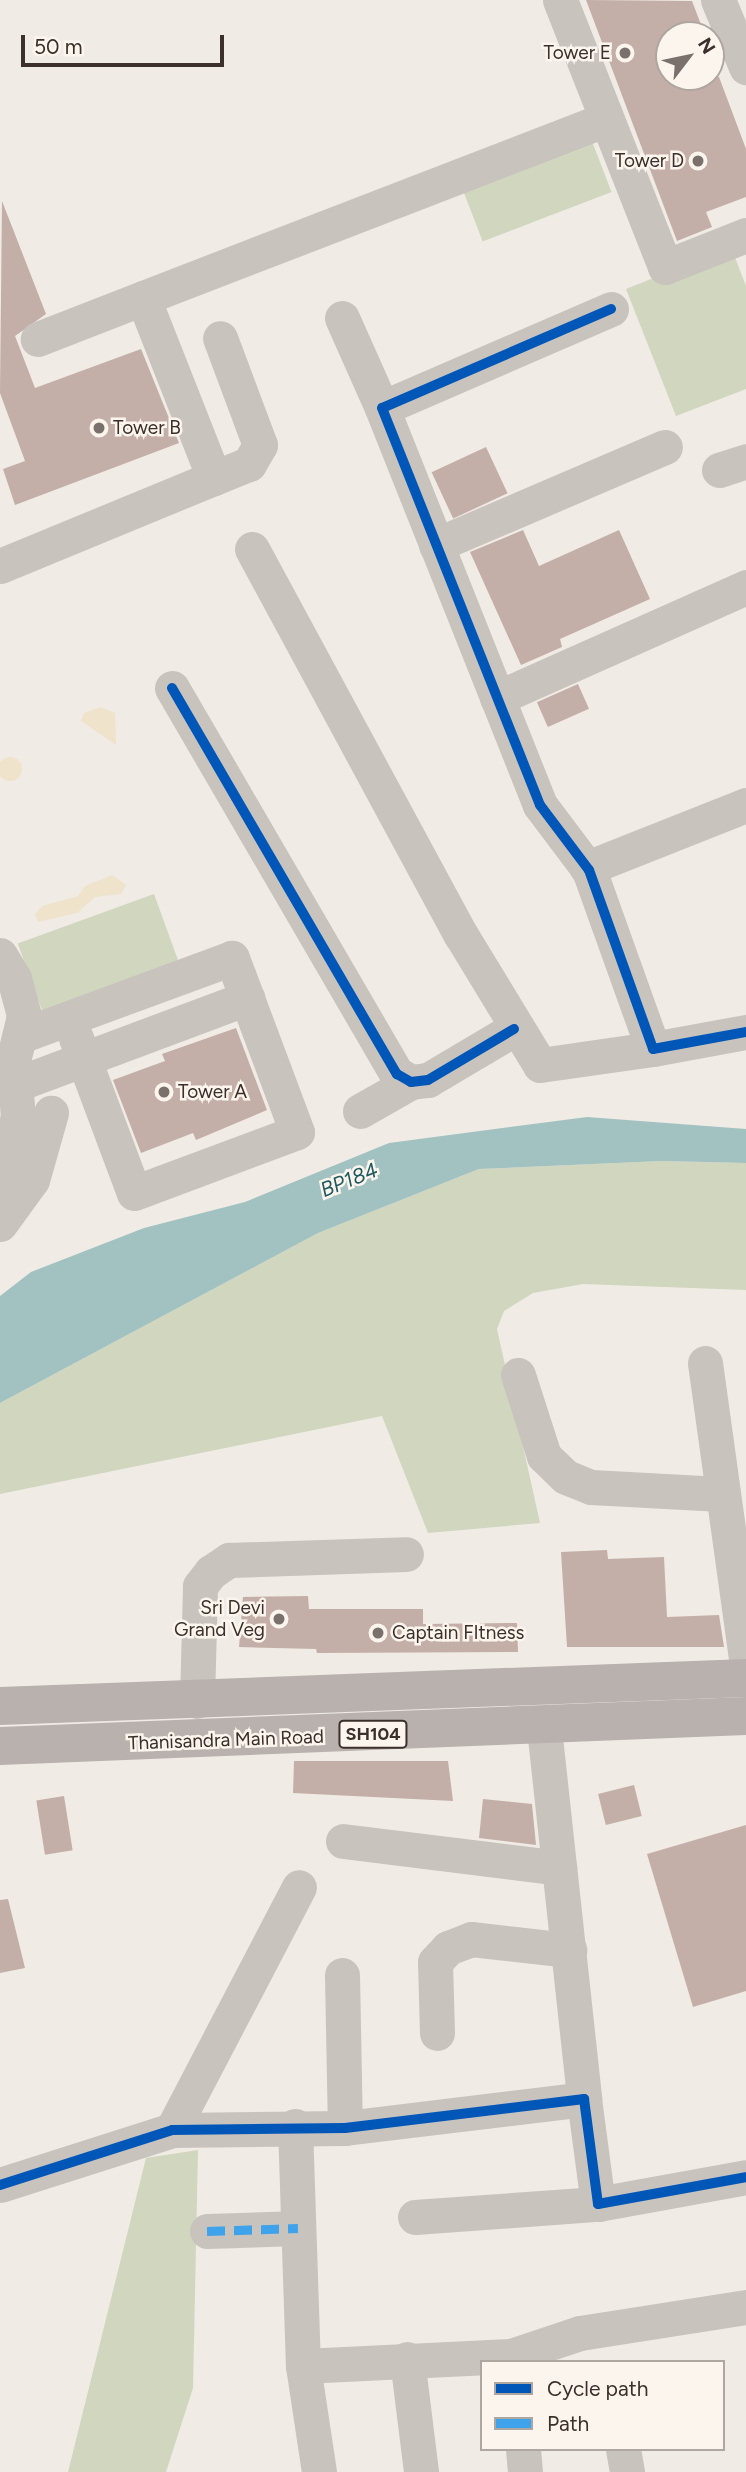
<!DOCTYPE html>
<style>
body{margin:0}
#map{position:relative;width:746px;height:2472px;overflow:hidden;background:#f0ebe5;font-family:Figtree,sans-serif}
div>[style]{position:absolute}
.green>*{inset:0;background:#d1d6bf;transform-origin:0 0}
.sand>*{inset:0;background:#efe3cc}
.round{border-radius:50%}
.water>*{inset:0;background:#a1c2c1}
.building>*{inset:0;background:#c3afa7;transform-origin:0 0}
.minor>*{height:35px;margin:-17.5px;padding:0 17.5px;transform-origin:17.5px;border-radius:17.5px;background:#c9c3be}
.major>*{height:38px;margin:-19px;padding:0 19px;transform-origin:19px;border-radius:19px;background:#b8b1ad}
.quiet>*{height:9px;margin-top:-4.5px;transform-origin:0;background:repeating-linear-gradient(90deg,#3fa3eb 0 18px,transparent 0 27px)}
.cycleway>*{height:10px;margin:-5px;padding:0 5px;transform-origin:5px;border-radius:5px;background:#0057b8}
.dots>*{width:19px;height:19px;translate:-50% -50%;box-sizing:border-box;border:4px solid #fbf5ee;border-radius:50%}
span{translate:-50% -50%;white-space:nowrap;text-align:center;line-height:1.15;-webkit-text-stroke:5px #fbf5ee;paint-order:stroke}
.shield-label span{padding:2px 5px;background:#fbf5ee;border:2px solid;border-radius:5px;-webkit-text-stroke-width:0}
.shield-label{font-size:18px;color:#3b302b;font-weight:700}
.poi-label{font-size:19px;color:#3b302b}
.right{translate:-100% -50%;text-align:right}
.left{translate:0 -50%;text-align:left}
.street-label{font-size:19px;color:#3b302b}
.water-label{font-size:21px;color:#1f5a5e;font-style:italic}
.legend{position:absolute;left:480px;top:2360px;width:245px;height:91px;box-sizing:border-box;background:#fbf5ee;border:2px solid #aea6a0;margin:0;padding:9px 12px;list-style:none;font-size:21px;color:#3b302b}
.legend li{display:flex;align-items:center;gap:14px;height:35px}
.legend b{width:35px;border:2px solid #aea6a0}
.north{position:absolute;left:655px;top:21px;width:70px;height:70px;box-sizing:border-box;background:#fbf5ee;border:2px solid #aea6a0;border-radius:50%;rotate:58deg;font-size:19px;font-weight:700;line-height:28px;text-align:center;color:#3b302b}
.north::after{content:'';display:block;margin:auto;width:24px;height:32px;background:#7a716c;clip-path:polygon(50% 0,100% 100%,50% 72%,0 100%)}
.scale{position:absolute;left:21px;top:35px;width:203px;height:32px;box-sizing:border-box;border:4px solid #3b302b;border-top:0;padding-left:9px;font-size:21px;line-height:24px;white-space:nowrap;color:#3b302b;-webkit-text-stroke:5px #fbf5ee;paint-order:stroke}
</style>
<div id="map">
<div class="green">
<i style="left:590px;top:136px;width:60px;height:138px;rotate:69deg"></i>
<i style="clip-path:polygon(731px 247px,746px 286px,746px 389px,676px 416px,626px 289px)"></i>
<i style="left:154px;top:894px;width:72px;height:145px;rotate:70deg"></i>
<i style="clip-path:polygon(662px 1161px,746px 1163px,746px 1290px,583px 1284px,533px 1293px,504px 1311px,497px 1329px,540px 1523px,428px 1533px,382px 1416px,0 1494px,0 1403px,318px 1233px,479px 1169px)"></i>
<i style="clip-path:polygon(198px 2150px,193px 2388px,166px 2472px,68px 2472px,146px 2158px)"></i>
</div>
<div class="sand">
<i style="clip-path:polygon(101px 707px,115px 713px,116px 745px,81px 721px,84px 713px)"></i>
<i class="round" style="left:-2px;top:757px;width:24px;height:24px"></i>
<i style="clip-path:polygon(112px 875px,126px 885px,121px 894px,95px 897px,77px 913px,38px 922px,35px 914px,42px 906px,78px 896px,85px 886px)"></i>
</div>
<div class="water">
<i style="clip-path:polygon(587px 1117px,746px 1129px,746px 1163px,662px 1161px,479px 1169px,318px 1233px,0 1403px,0 1296px,31px 1272px,144px 1228px,245px 1202px,389px 1143px)"></i>
</div>
<div class="building">
<i style="clip-path:polygon(586px 0,692px 1px,705px 35px,669px 35px,669px 77px,719px 77px,746px 149px,746px 197px,706px 212px,712px 227px,677px 241px)"></i>
<i style="clip-path:polygon(2px 201px,46px 314px,15px 336px,35px 388px,141px 349px,179px 443px,15px 505px,3px 469px,25px 461px,0 393px)"></i>
<i style="left:486px;top:447px;width:51px;height:60px;rotate:65deg"></i>
<i style="clip-path:polygon(523px 530px,539px 566px,619px 530px,650px 599px,560px 639px,562px 647px,521px 665px,470px 552px)"></i>
<i style="left:578px;top:684px;width:27px;height:45px;rotate:66deg"></i>
<i style="clip-path:polygon(236px 1028px,267px 1110px,196px 1140px,193px 1133px,141px 1153px,113px 1080px,165px 1061px,162px 1054px)"></i>
<i style="clip-path:polygon(607px 1550px,608px 1559px,664px 1557px,667px 1617px,719px 1615px,724px 1647px,567px 1647px,561px 1552px)"></i>
<i style="clip-path:polygon(308px 1596px,309px 1609px,423px 1609px,423px 1624px,517px 1623px,518px 1652px,317px 1653px,316px 1649px,239px 1647px,243px 1597px)"></i>
<i style="clip-path:polygon(294px 1761px,448px 1761px,453px 1801px,293px 1793px)"></i>
<i style="left:634px;top:1785px;width:32px;height:37px;rotate:76deg"></i>
<i style="left:64px;top:1796px;width:55px;height:28px;rotate:81deg"></i>
<i style="clip-path:polygon(483px 1799px,532px 1804px,536px 1845px,479px 1838px)"></i>
<i style="clip-path:polygon(746px 1825px,746px 1991px,693px 2007px,647px 1854px)"></i>
<i style="clip-path:polygon(8px 1899px,25px 1968px,0 1973px,0 1900px)"></i>
</div>
<div class="minor">
<i style="left:560px;top:0;width:287px;rotate:68.5deg"></i>
<i style="left:665px;top:267px;width:87px;rotate:-21.6deg"></i>
<i style="left:718px;top:0;width:73px;rotate:67.3deg"></i>
<i style="left:143px;top:298px;width:496px;rotate:-21.1deg"></i>
<i style="left:611px;top:309px;width:249px;rotate:156.6deg"></i>
<i style="left:382px;top:408px;width:427px;rotate:68.3deg"></i>
<i style="left:540px;top:805px;width:81px;rotate:53deg"></i>
<i style="left:589px;top:870px;width:190px;rotate:70.3deg"></i>
<i style="left:653px;top:1049px;width:95px;rotate:-10.4deg"></i>
<i style="left:342px;top:318px;width:98px;rotate:66deg"></i>
<i style="left:719px;top:470px;width:28px;rotate:-18deg"></i>
<i style="left:214px;top:478px;width:38px;rotate:-22deg"></i>
<i style="left:249px;top:464px;width:22px;rotate:-60deg"></i>
<i style="left:260px;top:445px;width:114px;rotate:-110.5deg"></i>
<i style="left:436px;top:545px;width:249px;rotate:-23.2deg"></i>
<i style="left:252px;top:549px;width:439px;rotate:61.6deg"></i>
<i style="left:461px;top:935px;width:152px;rotate:58.7deg"></i>
<i style="left:540px;top:1065px;width:114px;rotate:-8.1deg"></i>
<i style="left:0;top:566px;width:231px;rotate:-22.4deg"></i>
<i style="left:214px;top:478px;width:193px;rotate:-111.5deg"></i>
<i style="left:143px;top:298px;width:113px;rotate:158.7deg"></i>
<i style="left:172px;top:688px;width:447px;rotate:59.8deg"></i>
<i style="left:397px;top:1074px;width:16px;rotate:30deg"></i>
<i style="left:411px;top:1082px;width:17px;rotate:-7deg"></i>
<i style="left:428px;top:1080px;width:100px;rotate:-30.7deg"></i>
<i style="left:497px;top:698px;width:273px;rotate:-24deg"></i>
<i style="left:587px;top:868px;width:171px;rotate:-21.6deg"></i>
<i style="left:0;top:955px;width:27px;rotate:59deg"></i>
<i style="left:14px;top:978px;width:39px;rotate:75deg"></i>
<i style="left:24px;top:1016px;width:46px;rotate:103.7deg"></i>
<i style="left:13px;top:1061px;width:15px;rotate:148deg"></i>
<i style="left:76px;top:1038px;width:165px;rotate:69.5deg"></i>
<i style="left:134px;top:1193px;width:174px;rotate:-20.5deg"></i>
<i style="left:297px;top:1132px;width:143px;rotate:-110.5deg"></i>
<i style="left:17px;top:1084px;width:246px;rotate:-20.5deg"></i>
<i style="left:247px;top:998px;width:43px;rotate:-110.6deg"></i>
<i style="left:232px;top:958px;width:223px;rotate:159.8deg"></i>
<i style="left:360px;top:1111px;width:59px;rotate:-29.6deg"></i>
<i style="left:0;top:1185px;width:71px;rotate:-75.4deg"></i>
<i style="left:18px;top:1116px;width:55px;rotate:-95.2deg"></i>
<i style="left:0;top:1224px;width:54px;rotate:-54deg"></i>
<i style="left:32px;top:1180px;width:70px;rotate:-74.2deg"></i>
<i style="left:705px;top:1363px;width:300px;rotate:82.1deg"></i>
<i style="left:518px;top:1375px;width:85px;rotate:72.2deg"></i>
<i style="left:544px;top:1456px;width:30px;rotate:44deg"></i>
<i style="left:566px;top:1477px;width:27px;rotate:22deg"></i>
<i style="left:591px;top:1487px;width:130px;rotate:3.1deg"></i>
<i style="left:197px;top:1701px;width:115px;rotate:-88.5deg"></i>
<i style="left:200px;top:1586px;width:18px;rotate:-52deg"></i>
<i style="left:211px;top:1572px;width:22px;rotate:-34deg"></i>
<i style="left:229px;top:1560px;width:177px;rotate:-1.9deg"></i>
<i style="left:544px;top:1728px;width:373px;rotate:83.8deg"></i>
<i style="left:343px;top:1841px;width:218px;rotate:7.1deg"></i>
<i style="left:342px;top:1975px;width:153px;rotate:88.9deg"></i>
<i style="left:437px;top:2033px;width:71px;rotate:-91.6deg"></i>
<i style="left:435px;top:1962px;width:19px;rotate:-47deg"></i>
<i style="left:448px;top:1948px;width:25px;rotate:-21deg"></i>
<i style="left:471px;top:1939px;width:99px;rotate:6.4deg"></i>
<i style="left:295px;top:2126px;width:240px;rotate:88.1deg"></i>
<i style="left:303px;top:2366px;width:107px;rotate:81.4deg"></i>
<i style="left:172px;top:2130px;width:274px;rotate:-62.4deg"></i>
<i style="left:0;top:2185px;width:181px;rotate:-17.7deg"></i>
<i style="left:172px;top:2130px;width:173px;rotate:-0.7deg"></i>
<i style="left:345px;top:2128px;width:241px;rotate:-6.9deg"></i>
<i style="left:584px;top:2099px;width:106px;rotate:82.4deg"></i>
<i style="left:598px;top:2204px;width:150px;rotate:-10.3deg"></i>
<i style="left:415px;top:2217px;width:183px;rotate:-4.1deg"></i>
<i style="left:207px;top:2231px;width:91px;rotate:-1.9deg"></i>
<i style="left:407px;top:2359px;width:114px;rotate:82.9deg"></i>
<i style="left:303px;top:2366px;width:208px;rotate:-2.8deg"></i>
<i style="left:511px;top:2356px;width:73px;rotate:-18.4deg"></i>
<i style="left:580px;top:2333px;width:168px;rotate:-8.9deg"></i>
<i style="left:523px;top:2449px;width:23px;rotate:85deg"></i>
<i style="left:623px;top:2449px;width:23px;rotate:80deg"></i>
</div>
<div class="major">
<i style="left:0;top:1706px;width:747px;rotate:-2.15deg"></i>
<i style="left:0;top:1746px;width:747px;rotate:-2.3deg"></i>
</div>
<div class="quiet">
<i style="left:207px;top:2231px;width:91px;rotate:-1.9deg"></i>
</div>
<div class="cycleway">
<i style="left:611px;top:309px;width:249px;rotate:156.6deg"></i>
<i style="left:382px;top:408px;width:427px;rotate:68.3deg"></i>
<i style="left:540px;top:805px;width:81px;rotate:53deg"></i>
<i style="left:589px;top:870px;width:190px;rotate:70.3deg"></i>
<i style="left:653px;top:1049px;width:95px;rotate:-10.4deg"></i>
<i style="left:172px;top:688px;width:447px;rotate:59.8deg"></i>
<i style="left:397px;top:1074px;width:16px;rotate:30deg"></i>
<i style="left:411px;top:1082px;width:17px;rotate:-7deg"></i>
<i style="left:428px;top:1080px;width:100px;rotate:-30.7deg"></i>
<i style="left:0;top:2185px;width:181px;rotate:-17.7deg"></i>
<i style="left:172px;top:2130px;width:173px;rotate:-0.7deg"></i>
<i style="left:345px;top:2128px;width:241px;rotate:-6.9deg"></i>
<i style="left:584px;top:2099px;width:106px;rotate:82.4deg"></i>
<i style="left:598px;top:2204px;width:150px;rotate:-10.3deg"></i>
</div>
<div class="dots">
<i style="left:625px;top:53px;background:#7a716c"></i>
<i style="left:698px;top:161px;background:#7a716c"></i>
<i style="left:99px;top:428px;background:#7a716c"></i>
<i style="left:164px;top:1092px;background:#7a716c"></i>
<i style="left:279px;top:1619px;background:#7a716c"></i>
<i style="left:378px;top:1633px;background:#7a716c"></i>
</div>
<div class="shield-label">
<span style="left:373px;top:1734px">SH104</span>
</div>
<div class="poi-label">
<span class="right" style="left:611px;top:53px">Tower E</span>
<span class="right" style="left:684px;top:161px">Tower D</span>
<span class="left" style="left:113px;top:428px">Tower B</span>
<span class="left" style="left:178px;top:1092px">Tower A</span>
<span class="right" style="left:265px;top:1619px">Sri Devi<br>Grand Veg</span>
<span class="left" style="left:392px;top:1633px">Captain FItness</span>
</div>
<div class="street-label">
<span style="left:226px;top:1740px;rotate:-2deg">Thanisandra Main Road</span>
</div>
<div class="water-label">
<span style="left:349px;top:1180px;rotate:-22deg">BP184</span>
</div>
<ul class="legend">
<li><b style="height:9px;background:#0057b8"></b>Cycle path</li>
<li><b style="height:9px;background:#3fa3eb"></b>Path</li>
</ul>
<div class="north">N</div>
<div class="scale">50 m</div>
</div>
